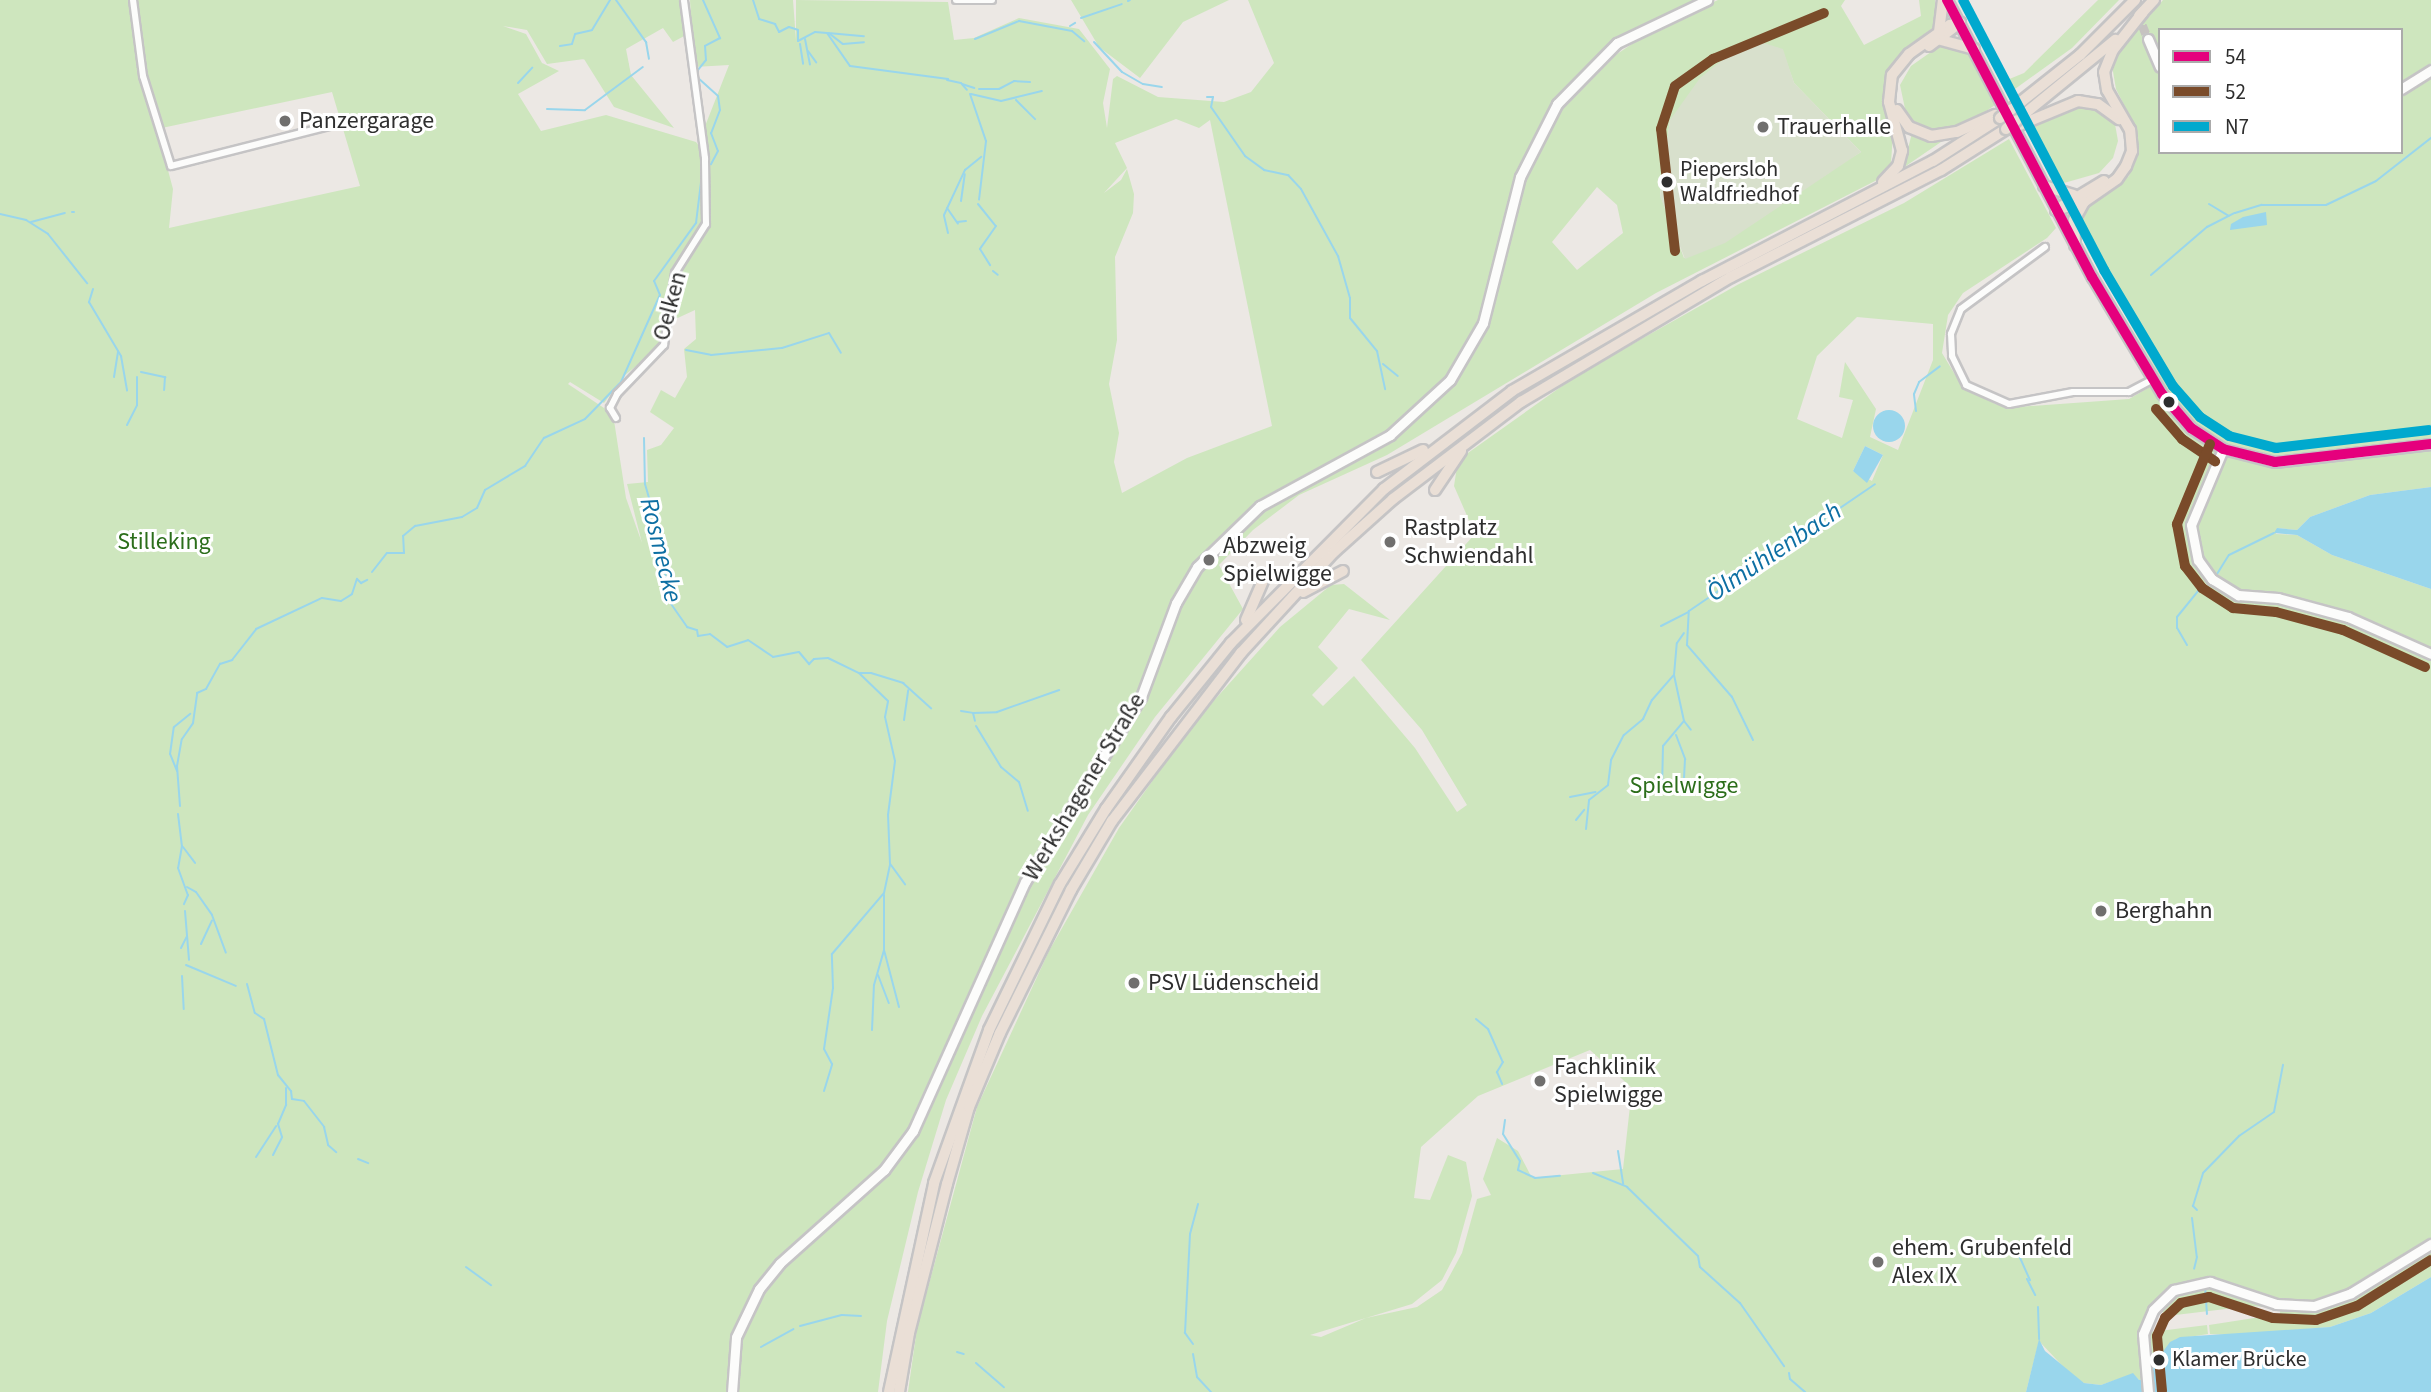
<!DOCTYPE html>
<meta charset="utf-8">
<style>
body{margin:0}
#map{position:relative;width:2431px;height:1392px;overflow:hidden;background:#ece8e4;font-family:"Source Sans 3",sans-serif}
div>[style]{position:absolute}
.green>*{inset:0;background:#cee6be}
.cemetery>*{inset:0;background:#d8e0cc}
.water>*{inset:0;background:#99d6ec}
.round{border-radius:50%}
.stream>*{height:2px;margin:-1px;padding:0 1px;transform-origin:1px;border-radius:1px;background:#99d6ec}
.secondary-tunnel>*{height:9px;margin-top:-4.5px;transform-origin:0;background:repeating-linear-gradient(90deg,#c6c3c0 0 9px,transparent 0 13.5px)}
.roads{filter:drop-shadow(2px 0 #c5c4c5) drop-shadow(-2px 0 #c5c4c5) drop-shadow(0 2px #c5c4c5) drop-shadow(0 -2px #c5c4c5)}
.minor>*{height:6px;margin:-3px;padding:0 3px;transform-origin:3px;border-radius:3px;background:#fcfcfb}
.secondary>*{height:9px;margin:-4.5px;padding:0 4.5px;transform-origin:4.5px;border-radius:4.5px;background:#fcfcfb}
.motorway>*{height:10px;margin:-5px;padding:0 5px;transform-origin:5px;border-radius:5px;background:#eadfd6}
.bridges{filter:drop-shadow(2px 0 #c6c5c4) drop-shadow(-2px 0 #c6c5c4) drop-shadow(0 2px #c6c5c4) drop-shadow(0 -2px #c6c5c4)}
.motorway-bridge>*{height:10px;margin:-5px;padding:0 5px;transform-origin:5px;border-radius:5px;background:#eadfd6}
.bus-1>*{height:10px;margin:-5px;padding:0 5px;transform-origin:5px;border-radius:5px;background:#e5007d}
.bus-2>*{height:10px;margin:-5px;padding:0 5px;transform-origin:5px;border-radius:5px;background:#7a4b2a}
.bus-3>*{height:10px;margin:-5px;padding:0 5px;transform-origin:5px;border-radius:5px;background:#00a9ce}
.dots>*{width:19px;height:19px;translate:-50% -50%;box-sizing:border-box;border:4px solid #fff;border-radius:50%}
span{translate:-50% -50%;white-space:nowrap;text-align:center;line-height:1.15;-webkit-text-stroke:6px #fff;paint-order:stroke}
.bus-label{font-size:22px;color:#2e2e2e}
.left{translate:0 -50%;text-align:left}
.poi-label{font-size:24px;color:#2e2e2e}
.street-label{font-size:24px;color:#2e2e2e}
.park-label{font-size:24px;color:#2c6e1b}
.water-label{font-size:26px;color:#0d6fa3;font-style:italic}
.legend{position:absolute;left:2158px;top:28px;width:245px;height:126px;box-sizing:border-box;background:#fff;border:2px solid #ababab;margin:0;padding:9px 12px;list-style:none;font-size:21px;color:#2e2e2e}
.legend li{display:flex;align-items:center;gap:14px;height:35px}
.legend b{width:35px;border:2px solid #ababab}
</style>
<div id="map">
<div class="green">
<i style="clip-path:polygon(evenodd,0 0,682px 0,686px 35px,673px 42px,663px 28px,626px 49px,631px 75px,674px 128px,614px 107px,584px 59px,547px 64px,527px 30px,503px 26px,526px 34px,542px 63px,559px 71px,518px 94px,541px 131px,606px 115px,696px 142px,702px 150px,704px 224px,673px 272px,661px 346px,625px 375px,604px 403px,570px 382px,568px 384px,613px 414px,626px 498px,642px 543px,627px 484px,648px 482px,647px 450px,661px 445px,674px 428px,650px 412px,661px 390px,675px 398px,687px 377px,684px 349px,696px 339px,695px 310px,669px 322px,676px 273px,707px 228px,702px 134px,729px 65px,694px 67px,690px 0,793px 0,796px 40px,796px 0,948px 2px,954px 40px,974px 38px,1019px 18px,1079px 29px,1110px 69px,1103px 103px,1107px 128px,1113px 79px,1117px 76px,1158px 97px,1224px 102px,1251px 92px,1274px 63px,1248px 0,1695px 0,1619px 38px,1567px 87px,1527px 157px,1507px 256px,1528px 173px,1556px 116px,1617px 54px,1659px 26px,1718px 0,1845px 0,1841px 6px,1864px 45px,1921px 16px,1919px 0,1935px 0,1935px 26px,1901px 53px,1884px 81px,1893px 133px,1891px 163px,1877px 180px,1656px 293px,1387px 455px,1299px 495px,1253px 530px,1219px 565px,1243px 609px,1155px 717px,1088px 815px,982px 1016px,946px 1100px,918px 1192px,887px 1321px,878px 1392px,0 1392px,0 0,1782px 49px,1794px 83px,1861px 152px,1684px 258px,1660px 195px,1670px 120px,1782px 49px,0 0,332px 92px,360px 186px,169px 228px,173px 189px,157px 129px,332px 92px,0 0,1176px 119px,1199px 128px,1210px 120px,1272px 426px,1187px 458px,1122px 493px,1114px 462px,1119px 433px,1109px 384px,1117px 340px,1115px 257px,1133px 213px,1134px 194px,1127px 169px,1121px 180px,1104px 193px,1127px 168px,1115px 143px,1176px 119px,0 0,1597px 187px,1617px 205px,1623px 233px,1577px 270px,1552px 242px,1597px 187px)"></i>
<i style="clip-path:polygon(1071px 0,1229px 0,1183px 22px,1140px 78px,1099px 47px)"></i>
<i style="clip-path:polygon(2098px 0,2119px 0,2072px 48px,2008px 94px,2002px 82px,2024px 73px)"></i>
<i style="clip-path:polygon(evenodd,2163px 0,2431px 0,2431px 487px,2370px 495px,2310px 517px,2297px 530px,2277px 528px,2276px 534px,2297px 535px,2332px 555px,2431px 589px,2431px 1277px,2371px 1313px,2330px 1327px,2233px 1335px,2210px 1334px,2209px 1325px,2280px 1314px,2280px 1308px,2251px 1306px,2167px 1316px,2158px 1308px,2176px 1292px,2211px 1284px,2254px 1298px,2255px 1291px,2211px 1277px,2191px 1280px,2154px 1300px,2147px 1312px,2151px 1332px,2207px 1325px,2208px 1334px,2176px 1339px,2154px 1364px,2152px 1377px,2139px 1380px,2133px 1374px,2101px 1385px,2084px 1383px,2072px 1376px,2039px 1341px,2026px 1392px,908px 1392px,917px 1328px,977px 1107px,1049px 951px,1119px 828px,1192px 725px,1280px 627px,1331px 585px,1344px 584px,1390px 620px,1349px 609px,1318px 647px,1338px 668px,1312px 695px,1323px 706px,1354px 676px,1415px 748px,1457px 812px,1467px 805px,1422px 730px,1361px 660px,1475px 534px,1454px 486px,1458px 460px,1579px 374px,1739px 284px,1904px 203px,2009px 139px,2056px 228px,2047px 238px,1963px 293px,1948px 315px,1942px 353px,1960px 383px,1995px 404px,2018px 407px,2129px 399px,2162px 380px,2087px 249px,2079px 223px,2086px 205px,2129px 176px,2137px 144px,2132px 121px,2116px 89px,2111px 60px,2163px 0,2160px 30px,2401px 30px,2401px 152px,2160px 152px,2160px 30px,2163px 0,1857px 317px,1933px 324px,1933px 360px,1898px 450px,1870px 437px,1876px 409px,1845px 362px,1839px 397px,1853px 400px,1842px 438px,1797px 419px,1817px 356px,1857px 317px,2163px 0,1865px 446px,1883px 455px,1872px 481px,1853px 471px,1865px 446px,2163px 0,1590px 1050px,1632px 1088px,1623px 1169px,1532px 1178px,1518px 1151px,1497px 1138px,1483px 1179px,1491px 1195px,1477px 1199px,1462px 1253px,1442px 1290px,1417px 1307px,1366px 1318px,1321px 1337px,1310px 1335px,1412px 1304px,1442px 1280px,1456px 1253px,1472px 1196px,1466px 1162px,1448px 1155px,1430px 1200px,1414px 1198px,1421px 1147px,1478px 1096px,1590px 1050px)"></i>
<i style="clip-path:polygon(1954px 46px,1969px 52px,1995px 105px,1903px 168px,1911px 137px,1900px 85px,1911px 66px,1938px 47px)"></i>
<i style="clip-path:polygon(2081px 107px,2100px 111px,2115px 124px,2118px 141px,2113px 158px,2099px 173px,2064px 183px,2054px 178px,2029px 128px,2057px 113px)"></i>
</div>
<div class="cemetery">
<i style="clip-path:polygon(1760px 42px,1783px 49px,1794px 83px,1861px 152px,1725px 243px,1685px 259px,1660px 196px,1670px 120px,1700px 78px,1725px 58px)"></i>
</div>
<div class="water">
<i style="clip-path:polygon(2266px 212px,2267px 225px,2230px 230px,2231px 224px,2243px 217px)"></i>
<i class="round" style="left:1873px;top:410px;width:32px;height:32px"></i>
<i style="clip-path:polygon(1865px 446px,1883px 455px,1867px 483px,1853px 471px)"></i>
<i style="clip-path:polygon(2431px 487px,2431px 589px,2332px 555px,2297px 535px,2274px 533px,2277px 528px,2297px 530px,2310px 517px,2370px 495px)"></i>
<i style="clip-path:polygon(2431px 1277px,2431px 1392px,2026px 1392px,2039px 1339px,2045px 1351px,2084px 1383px,2101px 1385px,2133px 1373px,2139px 1380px,2152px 1377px,2154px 1364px,2170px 1342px,2180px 1337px,2330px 1327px,2371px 1313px)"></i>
</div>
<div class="stream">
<i style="left:616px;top:0;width:52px;rotate:54.5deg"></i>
<i style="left:646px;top:42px;width:17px;rotate:80deg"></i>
<i style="left:703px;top:0;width:42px;rotate:65.9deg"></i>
<i style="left:720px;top:38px;width:17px;rotate:152deg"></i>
<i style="left:705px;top:46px;width:14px;rotate:86deg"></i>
<i style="left:706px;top:60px;width:13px;rotate:129deg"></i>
<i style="left:698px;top:70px;width:7px;rotate:98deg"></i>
<i style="left:697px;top:77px;width:28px;rotate:42deg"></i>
<i style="left:718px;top:96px;width:14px;rotate:82deg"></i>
<i style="left:720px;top:110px;width:25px;rotate:111deg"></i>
<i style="left:711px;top:133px;width:19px;rotate:69deg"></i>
<i style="left:718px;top:151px;width:15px;rotate:118deg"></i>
<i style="left:753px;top:0;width:20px;rotate:72deg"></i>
<i style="left:759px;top:19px;width:17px;rotate:17deg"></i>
<i style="left:775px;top:24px;width:9px;rotate:63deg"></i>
<i style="left:779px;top:32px;width:11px;rotate:-27deg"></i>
<i style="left:789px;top:27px;width:9px;rotate:18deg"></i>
<i style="left:798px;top:30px;width:11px;rotate:90deg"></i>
<i style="left:798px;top:41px;width:19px;rotate:-28deg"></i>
<i style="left:815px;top:32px;width:12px;rotate:5deg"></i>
<i style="left:827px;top:33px;width:40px;rotate:55.1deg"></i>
<i style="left:850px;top:66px;width:99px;rotate:7.6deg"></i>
<i style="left:1128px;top:1px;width:2px;rotate:-27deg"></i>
<i style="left:1081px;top:18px;width:43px;rotate:-18.9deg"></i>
<i style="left:1070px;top:26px;width:6px;rotate:-31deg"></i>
<i style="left:828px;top:33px;width:36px;rotate:5deg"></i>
<i style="left:830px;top:34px;width:16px;rotate:38deg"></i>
<i style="left:843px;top:44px;width:21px;rotate:-5deg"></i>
<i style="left:805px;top:39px;width:26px;rotate:79deg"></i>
<i style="left:975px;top:39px;width:48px;rotate:-22.2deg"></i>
<i style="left:1019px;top:21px;width:54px;rotate:10.7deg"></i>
<i style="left:1072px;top:31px;width:16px;rotate:40deg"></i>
<i style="left:1094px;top:42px;width:41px;rotate:47deg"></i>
<i style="left:1122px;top:72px;width:24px;rotate:30deg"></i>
<i style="left:1143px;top:84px;width:19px;rotate:9deg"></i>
<i style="left:800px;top:44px;width:20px;rotate:81deg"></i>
<i style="left:560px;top:46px;width:12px;rotate:-9deg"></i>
<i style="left:572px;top:44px;width:10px;rotate:-73deg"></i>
<i style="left:575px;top:34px;width:17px;rotate:-13deg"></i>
<i style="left:592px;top:30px;width:35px;rotate:-59deg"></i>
<i style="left:808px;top:51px;width:14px;rotate:54deg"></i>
<i style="left:947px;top:80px;width:14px;rotate:12deg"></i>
<i style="left:961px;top:83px;width:9px;rotate:49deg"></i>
<i style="left:518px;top:83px;width:21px;rotate:-47deg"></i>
<i style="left:962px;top:84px;width:13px;rotate:18deg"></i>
<i style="left:979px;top:89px;width:20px"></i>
<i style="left:999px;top:89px;width:17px;rotate:-28deg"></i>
<i style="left:1014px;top:81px;width:16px;rotate:4deg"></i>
<i style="left:970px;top:94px;width:50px;rotate:71.2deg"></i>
<i style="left:986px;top:141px;width:59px;rotate:96.8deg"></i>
<i style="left:971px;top:94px;width:31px;rotate:13deg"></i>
<i style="left:1001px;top:101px;width:42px;rotate:-13.7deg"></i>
<i style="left:1207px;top:97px;width:6px"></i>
<i style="left:1213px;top:97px;width:10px;rotate:101deg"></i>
<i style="left:1211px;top:107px;width:60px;rotate:55.2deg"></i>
<i style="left:1245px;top:156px;width:24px;rotate:36deg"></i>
<i style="left:1264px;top:170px;width:25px;rotate:12deg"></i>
<i style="left:1288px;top:175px;width:19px;rotate:47deg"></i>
<i style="left:1301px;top:189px;width:77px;rotate:61.1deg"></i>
<i style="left:1338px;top:256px;width:44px;rotate:74.1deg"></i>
<i style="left:1350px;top:298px;width:20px;rotate:90deg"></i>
<i style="left:1350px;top:318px;width:43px;rotate:50.7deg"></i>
<i style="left:1377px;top:351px;width:39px;rotate:78deg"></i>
<i style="left:1016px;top:100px;width:27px;rotate:45deg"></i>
<i style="left:547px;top:109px;width:38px;rotate:2deg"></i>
<i style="left:585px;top:110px;width:72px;rotate:-36.6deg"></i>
<i style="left:961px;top:201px;width:27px;rotate:-82deg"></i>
<i style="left:978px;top:204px;width:28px;rotate:51deg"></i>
<i style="left:996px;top:226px;width:28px;rotate:125deg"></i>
<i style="left:980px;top:249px;width:19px;rotate:58deg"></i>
<i style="left:2209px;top:204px;width:23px;rotate:31deg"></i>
<i style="left:947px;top:208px;width:19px;rotate:55deg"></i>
<i style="left:72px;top:212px;width:2px"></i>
<i style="left:0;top:214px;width:27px;rotate:13deg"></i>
<i style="left:26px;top:220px;width:26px;rotate:32deg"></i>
<i style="left:48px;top:234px;width:63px;rotate:51.5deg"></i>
<i style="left:31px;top:222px;width:35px;rotate:-15deg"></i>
<i style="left:957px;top:222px;width:9px;rotate:-6deg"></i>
<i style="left:948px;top:233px;width:18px;rotate:-103deg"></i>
<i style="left:944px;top:215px;width:50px;rotate:-65deg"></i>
<i style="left:965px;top:170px;width:21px;rotate:-39deg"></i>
<i style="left:993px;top:271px;width:6px;rotate:39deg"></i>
<i style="left:2151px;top:275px;width:74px;rotate:-40.6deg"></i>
<i style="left:2207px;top:227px;width:31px;rotate:-27deg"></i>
<i style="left:2235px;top:213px;width:28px;rotate:-17deg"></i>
<i style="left:2262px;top:205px;width:64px"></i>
<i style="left:2326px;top:205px;width:55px;rotate:-25.6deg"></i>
<i style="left:2376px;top:181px;width:70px;rotate:-38deg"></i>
<i style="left:93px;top:289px;width:14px;rotate:107deg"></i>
<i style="left:89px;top:302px;width:63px;rotate:59.3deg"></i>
<i style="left:121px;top:356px;width:35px;rotate:80deg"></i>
<i style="left:686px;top:350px;width:25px;rotate:11deg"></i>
<i style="left:711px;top:355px;width:71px;rotate:-5.6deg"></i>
<i style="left:782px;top:348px;width:49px;rotate:-17.7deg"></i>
<i style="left:829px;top:333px;width:23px;rotate:59deg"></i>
<i style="left:1383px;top:364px;width:19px;rotate:39deg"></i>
<i style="left:141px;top:372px;width:25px;rotate:12deg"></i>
<i style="left:165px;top:377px;width:13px;rotate:94deg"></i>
<i style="left:114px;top:377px;width:26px;rotate:-81deg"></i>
<i style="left:1916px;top:411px;width:17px;rotate:-97deg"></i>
<i style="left:1914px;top:394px;width:13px;rotate:-67deg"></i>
<i style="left:1919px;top:382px;width:26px;rotate:-37deg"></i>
<i style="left:127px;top:425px;width:22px;rotate:-63deg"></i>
<i style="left:137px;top:405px;width:28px;rotate:-90deg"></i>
<i style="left:644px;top:438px;width:46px;rotate:88.8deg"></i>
<i style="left:645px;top:484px;width:54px;rotate:73.9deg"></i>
<i style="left:660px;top:536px;width:66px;rotate:82.1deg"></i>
<i style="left:669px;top:601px;width:32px;rotate:55deg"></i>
<i style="left:687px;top:627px;width:10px;rotate:17deg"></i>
<i style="left:697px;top:630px;width:6px;rotate:81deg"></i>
<i style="left:698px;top:636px;width:12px;rotate:-9deg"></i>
<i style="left:710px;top:634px;width:21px;rotate:37deg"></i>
<i style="left:727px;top:647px;width:22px;rotate:-18deg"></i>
<i style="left:748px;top:640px;width:30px;rotate:34deg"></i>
<i style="left:773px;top:657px;width:26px;rotate:-11deg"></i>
<i style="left:799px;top:652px;width:16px;rotate:50deg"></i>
<i style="left:809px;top:664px;width:7px;rotate:-45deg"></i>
<i style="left:814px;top:659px;width:14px;rotate:-4deg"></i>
<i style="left:828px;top:658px;width:34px;rotate:26deg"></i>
<i style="left:859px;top:673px;width:12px"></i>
<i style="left:871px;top:673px;width:34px;rotate:17deg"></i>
<i style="left:903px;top:683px;width:38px;rotate:42deg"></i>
<i style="left:372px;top:572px;width:24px;rotate:-52deg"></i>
<i style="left:387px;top:553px;width:17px"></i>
<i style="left:404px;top:553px;width:17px;rotate:-93deg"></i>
<i style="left:403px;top:536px;width:16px;rotate:-40deg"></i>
<i style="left:415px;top:526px;width:48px;rotate:-10.8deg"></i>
<i style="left:462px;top:517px;width:17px;rotate:-31deg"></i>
<i style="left:477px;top:508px;width:20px;rotate:-66deg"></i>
<i style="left:485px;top:490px;width:47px;rotate:-31deg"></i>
<i style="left:525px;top:466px;width:34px;rotate:-56deg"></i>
<i style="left:544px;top:438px;width:45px;rotate:-24.9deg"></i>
<i style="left:585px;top:419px;width:52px;rotate:-45.8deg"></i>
<i style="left:621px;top:382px;width:95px;rotate:-65.9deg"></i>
<i style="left:660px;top:295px;width:15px;rotate:-113deg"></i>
<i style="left:654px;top:281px;width:72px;rotate:-54.1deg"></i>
<i style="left:696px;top:223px;width:49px;rotate:-83deg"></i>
<i style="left:2217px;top:574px;width:22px;rotate:-58deg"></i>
<i style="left:2229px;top:555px;width:50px;rotate:-26.1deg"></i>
<i style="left:1661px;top:626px;width:30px;rotate:-27deg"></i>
<i style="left:2187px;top:645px;width:20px;rotate:-120deg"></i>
<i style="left:2177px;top:628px;width:11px;rotate:-90deg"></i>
<i style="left:2177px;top:617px;width:41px;rotate:-50.9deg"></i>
<i style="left:961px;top:711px;width:12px;rotate:9deg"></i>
<i style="left:973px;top:713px;width:8px;rotate:76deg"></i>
<i style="left:973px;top:713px;width:24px;rotate:-2deg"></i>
<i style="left:997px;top:712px;width:66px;rotate:-19.5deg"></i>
<i style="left:904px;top:720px;width:30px;rotate:-82deg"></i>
<i style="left:1684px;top:721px;width:11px;rotate:52deg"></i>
<i style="left:976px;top:726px;width:48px;rotate:58.6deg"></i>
<i style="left:1001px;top:767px;width:23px;rotate:40deg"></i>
<i style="left:1019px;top:782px;width:30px;rotate:73deg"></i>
<i style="left:1676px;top:735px;width:26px;rotate:69deg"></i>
<i style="left:1685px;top:759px;width:22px;rotate:93deg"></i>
<i style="left:1753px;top:740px;width:48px;rotate:-116deg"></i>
<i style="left:1732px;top:697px;width:69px;rotate:-130.9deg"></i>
<i style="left:1687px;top:645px;width:34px;rotate:-87deg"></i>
<i style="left:1689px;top:611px;width:225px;rotate:-34.3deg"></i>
<i style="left:177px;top:771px;width:18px;rotate:-112deg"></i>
<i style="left:170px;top:754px;width:27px;rotate:-82deg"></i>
<i style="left:174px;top:727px;width:21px;rotate:-39deg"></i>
<i style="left:1662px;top:790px;width:44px;rotate:-88.7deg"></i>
<i style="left:1663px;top:746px;width:33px;rotate:-50deg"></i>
<i style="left:1684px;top:721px;width:47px;rotate:-102.3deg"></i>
<i style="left:1570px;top:797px;width:26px;rotate:-11deg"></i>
<i style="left:180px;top:806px;width:40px;rotate:-94.3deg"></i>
<i style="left:177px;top:766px;width:27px;rotate:-80deg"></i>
<i style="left:182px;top:739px;width:19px;rotate:-55deg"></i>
<i style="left:193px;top:723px;width:30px;rotate:-82deg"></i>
<i style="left:197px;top:693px;width:10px;rotate:-24deg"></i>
<i style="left:206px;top:689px;width:29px;rotate:-61deg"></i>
<i style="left:220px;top:664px;width:13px;rotate:-18deg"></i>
<i style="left:232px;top:660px;width:39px;rotate:-52deg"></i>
<i style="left:256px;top:629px;width:73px;rotate:-25.2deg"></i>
<i style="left:322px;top:598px;width:19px;rotate:9deg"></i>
<i style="left:341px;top:601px;width:13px;rotate:-32deg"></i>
<i style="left:352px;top:594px;width:16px;rotate:-72deg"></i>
<i style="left:357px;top:579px;width:6px;rotate:45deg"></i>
<i style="left:361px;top:583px;width:7px;rotate:-27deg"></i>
<i style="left:178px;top:814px;width:32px;rotate:83deg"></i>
<i style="left:182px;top:846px;width:22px;rotate:100deg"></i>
<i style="left:178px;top:868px;width:29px;rotate:70deg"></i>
<i style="left:188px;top:895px;width:10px;rotate:114deg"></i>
<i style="left:1576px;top:820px;width:13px;rotate:-51deg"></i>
<i style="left:1586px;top:829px;width:29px;rotate:-84deg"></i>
<i style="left:1589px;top:800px;width:24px;rotate:-38deg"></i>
<i style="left:1608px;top:785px;width:25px;rotate:-83deg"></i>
<i style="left:1611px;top:760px;width:28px;rotate:-63deg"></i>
<i style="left:1624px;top:735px;width:25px;rotate:-40deg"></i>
<i style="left:1643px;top:719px;width:21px;rotate:-65deg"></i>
<i style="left:1652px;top:700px;width:33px;rotate:-49deg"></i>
<i style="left:1674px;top:675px;width:32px;rotate:-85deg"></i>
<i style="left:1677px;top:643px;width:12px;rotate:-55deg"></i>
<i style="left:183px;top:847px;width:20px;rotate:53deg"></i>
<i style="left:891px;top:865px;width:24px;rotate:54deg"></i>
<i style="left:187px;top:887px;width:10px;rotate:29deg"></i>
<i style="left:196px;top:892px;width:28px;rotate:55deg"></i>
<i style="left:212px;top:915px;width:40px;rotate:69.8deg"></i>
<i style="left:185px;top:911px;width:49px;rotate:85.3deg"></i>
<i style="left:201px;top:944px;width:26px;rotate:-65deg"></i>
<i style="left:181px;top:948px;width:13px;rotate:-63deg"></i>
<i style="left:884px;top:950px;width:59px;rotate:75.3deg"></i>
<i style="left:186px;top:965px;width:54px;rotate:22.8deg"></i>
<i style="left:878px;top:975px;width:30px;rotate:69deg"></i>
<i style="left:182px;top:976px;width:33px;rotate:87deg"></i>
<i style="left:247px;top:984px;width:30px;rotate:75deg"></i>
<i style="left:255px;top:1013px;width:11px;rotate:34deg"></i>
<i style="left:264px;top:1019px;width:58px;rotate:76deg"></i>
<i style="left:278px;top:1075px;width:21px;rotate:51deg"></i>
<i style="left:291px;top:1091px;width:8px;rotate:83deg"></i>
<i style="left:292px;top:1099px;width:12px;rotate:9deg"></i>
<i style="left:304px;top:1101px;width:33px;rotate:52deg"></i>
<i style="left:324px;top:1127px;width:18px;rotate:77deg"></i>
<i style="left:328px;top:1145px;width:11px;rotate:41deg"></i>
<i style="left:1476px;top:1019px;width:16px;rotate:40deg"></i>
<i style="left:1488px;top:1029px;width:36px;rotate:66deg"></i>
<i style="left:1503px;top:1062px;width:12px;rotate:121deg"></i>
<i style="left:1497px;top:1072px;width:13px;rotate:67deg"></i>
<i style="left:872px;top:1030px;width:45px;rotate:-87.5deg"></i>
<i style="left:874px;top:985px;width:36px;rotate:-74deg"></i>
<i style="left:884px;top:950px;width:55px;rotate:-90deg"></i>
<i style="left:824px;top:1091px;width:28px;rotate:-73deg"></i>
<i style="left:832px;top:1064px;width:17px;rotate:-118deg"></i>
<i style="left:824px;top:1049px;width:62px;rotate:-81.6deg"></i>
<i style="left:833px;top:988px;width:34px;rotate:-92deg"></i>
<i style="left:832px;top:954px;width:80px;rotate:-49.6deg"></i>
<i style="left:884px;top:893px;width:30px;rotate:-78deg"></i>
<i style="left:890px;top:864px;width:49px;rotate:-92.3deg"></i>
<i style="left:888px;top:815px;width:54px;rotate:-82.6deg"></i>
<i style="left:895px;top:761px;width:45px;rotate:-102.8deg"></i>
<i style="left:885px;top:717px;width:16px;rotate:-79deg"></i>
<i style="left:888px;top:701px;width:40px;rotate:-136deg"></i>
<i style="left:1505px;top:1120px;width:14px;rotate:98deg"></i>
<i style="left:1503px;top:1134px;width:32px;rotate:58deg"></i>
<i style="left:1520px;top:1161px;width:9px;rotate:103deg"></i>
<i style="left:1518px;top:1170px;width:19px;rotate:25deg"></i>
<i style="left:1535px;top:1178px;width:25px;rotate:-5deg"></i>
<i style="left:1618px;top:1151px;width:33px;rotate:81deg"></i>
<i style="left:273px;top:1155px;width:20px;rotate:-63deg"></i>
<i style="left:282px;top:1137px;width:14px;rotate:-107deg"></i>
<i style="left:278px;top:1124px;width:21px;rotate:-67deg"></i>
<i style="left:286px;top:1105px;width:17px;rotate:-90deg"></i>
<i style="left:256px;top:1157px;width:37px;rotate:-57deg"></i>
<i style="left:358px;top:1159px;width:11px;rotate:22deg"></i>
<i style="left:1593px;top:1173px;width:37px;rotate:22deg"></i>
<i style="left:1627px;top:1187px;width:99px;rotate:44.2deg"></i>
<i style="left:1698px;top:1256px;width:11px;rotate:80deg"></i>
<i style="left:1700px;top:1267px;width:54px;rotate:42deg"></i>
<i style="left:1740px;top:1303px;width:77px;rotate:55.1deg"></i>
<i style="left:2197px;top:1210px;width:6px;rotate:-135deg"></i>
<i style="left:2193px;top:1206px;width:34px;rotate:-73deg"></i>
<i style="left:2203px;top:1173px;width:52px;rotate:-45.8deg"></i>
<i style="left:2239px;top:1136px;width:42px;rotate:-34.4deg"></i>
<i style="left:2274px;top:1112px;width:48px;rotate:-79.2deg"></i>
<i style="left:2192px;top:1218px;width:39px;rotate:83deg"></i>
<i style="left:2197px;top:1257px;width:12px;rotate:104deg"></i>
<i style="left:2017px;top:1251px;width:32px;rotate:66deg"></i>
<i style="left:466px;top:1267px;width:31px;rotate:36deg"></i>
<i style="left:2027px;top:1279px;width:18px;rotate:63deg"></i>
<i style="left:2205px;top:1286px;width:28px;rotate:86deg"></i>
<i style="left:2038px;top:1307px;width:32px;rotate:88deg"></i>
<i style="left:800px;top:1326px;width:43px;rotate:-14.7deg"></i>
<i style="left:842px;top:1315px;width:19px;rotate:3deg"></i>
<i style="left:1193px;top:1344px;width:14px;rotate:-126deg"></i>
<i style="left:1185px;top:1333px;width:99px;rotate:-87.1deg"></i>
<i style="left:1190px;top:1234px;width:31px;rotate:-75deg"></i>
<i style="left:761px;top:1347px;width:37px;rotate:-29deg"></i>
<i style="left:957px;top:1352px;width:7px;rotate:16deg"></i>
<i style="left:1193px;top:1354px;width:23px;rotate:80deg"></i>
<i style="left:1197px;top:1377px;width:21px;rotate:47deg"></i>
<i style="left:976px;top:1363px;width:37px;rotate:41deg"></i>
<i style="left:1789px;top:1373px;width:6px;rotate:81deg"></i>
<i style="left:1790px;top:1379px;width:20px;rotate:41deg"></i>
</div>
<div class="secondary-tunnel">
<i style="left:2132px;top:0;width:42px;rotate:67.7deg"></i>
</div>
<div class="roads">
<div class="minor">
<i style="left:133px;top:0;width:77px;rotate:82.5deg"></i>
<i style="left:143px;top:76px;width:94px;rotate:72.7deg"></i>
<i style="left:171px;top:166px;width:163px;rotate:-14.2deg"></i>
<i style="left:956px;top:0;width:36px"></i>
<i style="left:2045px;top:247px;width:104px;rotate:143.6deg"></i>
<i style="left:1961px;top:309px;width:27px;rotate:112deg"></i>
<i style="left:1951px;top:334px;width:22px;rotate:87deg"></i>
<i style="left:1952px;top:356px;width:32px;rotate:64deg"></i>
<i style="left:1966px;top:385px;width:47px;rotate:23.8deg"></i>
<i style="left:2009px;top:404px;width:65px;rotate:-10.6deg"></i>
<i style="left:2073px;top:392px;width:56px"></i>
<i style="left:2129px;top:392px;width:27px;rotate:-28deg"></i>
<i style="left:616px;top:418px;width:12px;rotate:-121deg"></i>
<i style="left:610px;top:408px;width:16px;rotate:-63deg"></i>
<i style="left:617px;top:394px;width:68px;rotate:-46.2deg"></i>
<i style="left:664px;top:345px;width:73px;rotate:-81.3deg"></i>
<i style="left:675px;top:273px;width:58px;rotate:-57.7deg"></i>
<i style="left:706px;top:224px;width:66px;rotate:-90.9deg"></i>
<i style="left:705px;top:158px;width:159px;rotate:-97.6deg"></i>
</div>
<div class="secondary">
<i style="left:1947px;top:0;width:313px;rotate:62.4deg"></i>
<i style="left:2092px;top:277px;width:136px;rotate:59.1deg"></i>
<i style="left:2162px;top:394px;width:45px;rotate:49.5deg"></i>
<i style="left:2191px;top:428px;width:38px;rotate:33deg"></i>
<i style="left:2223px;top:449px;width:54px;rotate:14deg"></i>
<i style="left:2275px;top:462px;width:157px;rotate:-6.6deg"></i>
<i style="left:2148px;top:39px;width:30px;rotate:67deg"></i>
<i style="left:2401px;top:89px;width:36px;rotate:-32deg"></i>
<i style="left:2223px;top:449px;width:82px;rotate:112.8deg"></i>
<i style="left:2191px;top:525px;width:36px;rotate:79deg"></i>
<i style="left:2198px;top:560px;width:24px;rotate:54deg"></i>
<i style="left:2212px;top:579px;width:31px;rotate:32deg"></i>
<i style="left:2238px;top:595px;width:40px;rotate:4.3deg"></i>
<i style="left:2278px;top:598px;width:73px;rotate:15.2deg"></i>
<i style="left:2348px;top:617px;width:91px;rotate:24deg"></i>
<i style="left:732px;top:1392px;width:55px;rotate:-85.8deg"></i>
<i style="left:736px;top:1337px;width:53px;rotate:-64.4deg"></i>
<i style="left:759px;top:1289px;width:33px;rotate:-51deg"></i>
<i style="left:780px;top:1263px;width:140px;rotate:-41.8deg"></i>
<i style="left:884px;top:1170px;width:49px;rotate:-53.4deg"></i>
<i style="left:913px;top:1131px;width:273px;rotate:-65.8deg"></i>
<i style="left:1025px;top:882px;width:218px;rotate:-57.9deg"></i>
<i style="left:1141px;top:697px;width:100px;rotate:-69.6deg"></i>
<i style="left:1176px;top:603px;width:42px;rotate:-59.7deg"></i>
<i style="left:1197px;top:567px;width:88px;rotate:-44.1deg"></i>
<i style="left:1260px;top:506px;width:148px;rotate:-28.6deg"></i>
<i style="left:1390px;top:435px;width:81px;rotate:-42.5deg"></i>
<i style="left:1450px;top:380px;width:66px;rotate:-59.9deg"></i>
<i style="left:1483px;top:323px;width:151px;rotate:-75.8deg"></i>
<i style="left:1520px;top:177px;width:82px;rotate:-63.1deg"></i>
<i style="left:1557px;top:104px;width:86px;rotate:-45.5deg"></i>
<i style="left:1617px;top:43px;width:100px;rotate:-25.5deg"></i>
<i style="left:2148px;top:1392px;width:58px;rotate:-94.9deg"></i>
<i style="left:2143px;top:1334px;width:26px;rotate:-67deg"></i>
<i style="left:2153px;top:1310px;width:29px;rotate:-44deg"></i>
<i style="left:2174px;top:1290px;width:37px;rotate:-13deg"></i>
<i style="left:2210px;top:1282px;width:70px;rotate:18.4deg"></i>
<i style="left:2276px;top:1304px;width:38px;rotate:3deg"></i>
<i style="left:2314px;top:1306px;width:39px;rotate:-19deg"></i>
<i style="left:2351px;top:1293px;width:94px;rotate:-31.5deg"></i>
</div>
<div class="motorway">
<i style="left:2139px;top:16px;width:22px;rotate:-47deg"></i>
<i style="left:1939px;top:32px;width:32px;rotate:-83deg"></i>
<i style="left:1941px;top:40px;width:34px;rotate:15deg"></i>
<i style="left:1929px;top:46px;width:39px;rotate:-37deg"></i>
<i style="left:2012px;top:109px;width:87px;rotate:-38.5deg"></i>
<i style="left:2080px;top:55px;width:78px;rotate:-45deg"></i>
<i style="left:1897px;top:110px;width:21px;rotate:55deg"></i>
<i style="left:1909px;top:127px;width:24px;rotate:22deg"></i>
<i style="left:1931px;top:136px;width:26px;rotate:-9deg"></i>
<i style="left:1957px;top:132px;width:42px;rotate:-24.1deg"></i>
<i style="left:2017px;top:120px;width:127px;rotate:-39.2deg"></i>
<i style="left:2020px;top:125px;width:63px;rotate:-22.5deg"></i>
<i style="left:2078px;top:101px;width:20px;rotate:9deg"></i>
<i style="left:2098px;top:104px;width:26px;rotate:36deg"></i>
<i style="left:1883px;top:182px;width:22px;rotate:-47deg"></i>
<i style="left:1898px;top:166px;width:16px;rotate:-75deg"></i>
<i style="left:1902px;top:151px;width:51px;rotate:-104.9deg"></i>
<i style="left:1889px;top:102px;width:27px;rotate:-84deg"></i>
<i style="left:1892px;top:75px;width:27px;rotate:-51deg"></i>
<i style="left:1909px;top:54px;width:50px;rotate:-35.3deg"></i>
<i style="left:1950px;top:25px;width:10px;rotate:-11deg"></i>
<i style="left:2044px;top:186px;width:31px;rotate:17deg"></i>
<i style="left:2056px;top:210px;width:29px;rotate:-16deg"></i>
<i style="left:2084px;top:202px;width:40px;rotate:-34.9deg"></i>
<i style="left:2117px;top:179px;width:16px;rotate:-55deg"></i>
<i style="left:2126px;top:166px;width:16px;rotate:-68deg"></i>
<i style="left:2132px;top:151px;width:21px;rotate:-95deg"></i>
<i style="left:2130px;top:130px;width:46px;rotate:-119.9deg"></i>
<i style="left:2107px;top:90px;width:18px;rotate:-99deg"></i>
<i style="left:2104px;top:72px;width:24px;rotate:-68deg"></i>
<i style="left:2113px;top:50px;width:48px;rotate:-51.7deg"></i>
<i style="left:2056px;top:210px;width:56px;rotate:-31.1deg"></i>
<i style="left:2075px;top:245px;width:25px;rotate:-92deg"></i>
<i style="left:2074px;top:220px;width:21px;rotate:-61deg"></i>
<i style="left:1377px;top:472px;width:51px;rotate:-25.6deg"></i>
<i style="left:1435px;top:490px;width:47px;rotate:-56.3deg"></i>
<i style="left:1303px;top:592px;width:45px;rotate:-27.7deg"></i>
<i style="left:1246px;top:620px;width:48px;rotate:-66.6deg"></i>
<i style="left:889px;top:1392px;width:214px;rotate:-77.8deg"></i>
<i style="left:934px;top:1183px;width:163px;rotate:-70.2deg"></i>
<i style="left:989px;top:1030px;width:162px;rotate:-64.1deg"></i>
<i style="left:1060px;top:884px;width:88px;rotate:-58.5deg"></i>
<i style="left:1106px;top:809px;width:113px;rotate:-54.8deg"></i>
<i style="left:1171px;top:717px;width:95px;rotate:-51deg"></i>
<i style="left:1231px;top:643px;width:217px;rotate:-45.2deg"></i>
<i style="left:1384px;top:489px;width:161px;rotate:-37.4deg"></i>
<i style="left:1512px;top:391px;width:220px;rotate:-30.1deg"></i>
<i style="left:1702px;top:281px;width:260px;rotate:-27.5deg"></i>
<i style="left:1933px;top:161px;width:80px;rotate:-32.7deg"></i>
<i style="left:899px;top:1392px;width:60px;rotate:-80.4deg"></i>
<i style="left:909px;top:1333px;width:154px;rotate:-75.7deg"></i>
<i style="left:947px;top:1184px;width:80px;rotate:-74.1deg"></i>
<i style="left:969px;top:1107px;width:80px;rotate:-67.3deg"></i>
<i style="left:1000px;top:1033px;width:160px;rotate:-63.6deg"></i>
<i style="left:1071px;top:890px;width:80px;rotate:-59.3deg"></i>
<i style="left:1112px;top:821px;width:212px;rotate:-52.5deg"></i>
<i style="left:1241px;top:653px;width:137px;rotate:-47.4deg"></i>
<i style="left:1334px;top:552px;width:79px;rotate:-41.9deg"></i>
<i style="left:1393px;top:499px;width:161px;rotate:-37.2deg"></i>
<i style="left:1521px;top:402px;width:244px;rotate:-30.8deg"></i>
<i style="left:1731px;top:277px;width:236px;rotate:-27deg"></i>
<i style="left:1941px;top:170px;width:77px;rotate:-32.2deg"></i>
</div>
</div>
<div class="bridges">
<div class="motorway-bridge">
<i style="left:2000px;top:118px;width:15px;rotate:-37deg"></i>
<i style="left:2006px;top:129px;width:14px;rotate:-39deg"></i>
</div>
</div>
<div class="bus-1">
<i style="left:1947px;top:0;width:313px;rotate:62.4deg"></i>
<i style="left:2092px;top:277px;width:136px;rotate:59.1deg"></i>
<i style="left:2162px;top:394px;width:45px;rotate:49.5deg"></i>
<i style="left:2191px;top:428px;width:38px;rotate:33deg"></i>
<i style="left:2223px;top:449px;width:54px;rotate:14deg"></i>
<i style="left:2275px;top:462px;width:157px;rotate:-6.6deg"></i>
</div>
<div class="bus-2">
<i style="left:1675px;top:251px;width:123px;rotate:-96.5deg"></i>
<i style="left:1661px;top:129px;width:45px;rotate:-72deg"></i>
<i style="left:1675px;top:86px;width:47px;rotate:-35.4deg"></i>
<i style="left:1713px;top:59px;width:120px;rotate:-22.5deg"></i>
<i style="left:2156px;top:409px;width:40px;rotate:49deg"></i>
<i style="left:2182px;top:439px;width:40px;rotate:34deg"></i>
<i style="left:2210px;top:444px;width:87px;rotate:112.4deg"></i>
<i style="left:2177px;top:524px;width:43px;rotate:79.2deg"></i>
<i style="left:2185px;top:566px;width:28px;rotate:52deg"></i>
<i style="left:2202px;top:588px;width:37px;rotate:33deg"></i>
<i style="left:2233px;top:608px;width:43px;rotate:5.3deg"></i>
<i style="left:2276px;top:612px;width:69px;rotate:15deg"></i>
<i style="left:2343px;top:630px;width:90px;rotate:24.3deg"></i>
<i style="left:2162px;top:1391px;width:55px;rotate:-95.2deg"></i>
<i style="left:2157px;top:1336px;width:20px;rotate:-66deg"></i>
<i style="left:2165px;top:1318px;width:22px;rotate:-43deg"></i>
<i style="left:2181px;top:1303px;width:29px;rotate:-12deg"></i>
<i style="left:2209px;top:1297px;width:67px;rotate:18.2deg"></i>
<i style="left:2273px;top:1318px;width:43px;rotate:2.7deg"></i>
<i style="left:2316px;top:1320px;width:43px;rotate:-18.9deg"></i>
<i style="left:2357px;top:1306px;width:87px;rotate:-31.9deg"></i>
</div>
<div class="bus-3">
<i style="left:1963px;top:0;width:305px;rotate:62.4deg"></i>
<i style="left:2104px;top:270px;width:135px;rotate:59.3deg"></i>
<i style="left:2173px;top:386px;width:41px;rotate:48.9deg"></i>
<i style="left:2200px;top:417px;width:35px;rotate:33deg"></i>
<i style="left:2229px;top:436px;width:49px;rotate:14.3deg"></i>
<i style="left:2276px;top:448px;width:154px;rotate:-6.7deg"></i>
</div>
<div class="dots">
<i style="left:285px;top:121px;background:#706f6e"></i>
<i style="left:1763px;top:127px;background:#706f6e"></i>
<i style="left:1667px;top:182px;background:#2e2e2e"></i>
<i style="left:2169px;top:402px;background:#2e2e2e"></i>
<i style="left:1390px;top:542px;background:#706f6e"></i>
<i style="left:1209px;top:560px;background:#706f6e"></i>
<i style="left:2101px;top:911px;background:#706f6e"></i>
<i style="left:1134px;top:983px;background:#706f6e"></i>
<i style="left:1540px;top:1081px;background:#706f6e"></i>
<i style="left:1878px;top:1262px;background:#706f6e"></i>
<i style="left:2159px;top:1360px;background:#2e2e2e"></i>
</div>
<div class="bus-label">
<span class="left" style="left:1680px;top:182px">Piepersloh<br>Waldfriedhof</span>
<span class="left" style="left:2172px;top:1360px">Klamer Brücke</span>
</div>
<div class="poi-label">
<span class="left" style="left:299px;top:121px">Panzergarage</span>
<span class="left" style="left:1777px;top:127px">Trauerhalle</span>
<span class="left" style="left:1404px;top:542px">Rastplatz<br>Schwiendahl</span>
<span class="left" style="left:1223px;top:560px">Abzweig<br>Spielwigge</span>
<span class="left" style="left:2115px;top:911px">Berghahn</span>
<span class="left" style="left:1148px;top:983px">PSV Lüdenscheid</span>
<span class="left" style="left:1554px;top:1081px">Fachklinik<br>Spielwigge</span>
<span class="left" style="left:1892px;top:1262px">ehem. Grubenfeld<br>Alex IX</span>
</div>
<div class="street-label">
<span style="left:670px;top:306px;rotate:-75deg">Oelken</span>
<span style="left:1084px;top:787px;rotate:-59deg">Werkshagener Straße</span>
</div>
<div class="park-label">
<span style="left:164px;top:542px">Stilleking</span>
<span style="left:1684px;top:786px">Spielwigge</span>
</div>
<div class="water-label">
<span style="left:661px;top:550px;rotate:76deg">Rosmecke</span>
<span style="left:1774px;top:552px;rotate:-34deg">Ölmühlenbach</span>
</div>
<ul class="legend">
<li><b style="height:9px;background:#e5007d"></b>54</li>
<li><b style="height:9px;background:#7a4b2a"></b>52</li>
<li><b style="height:9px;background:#00a9ce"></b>N7</li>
</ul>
</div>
